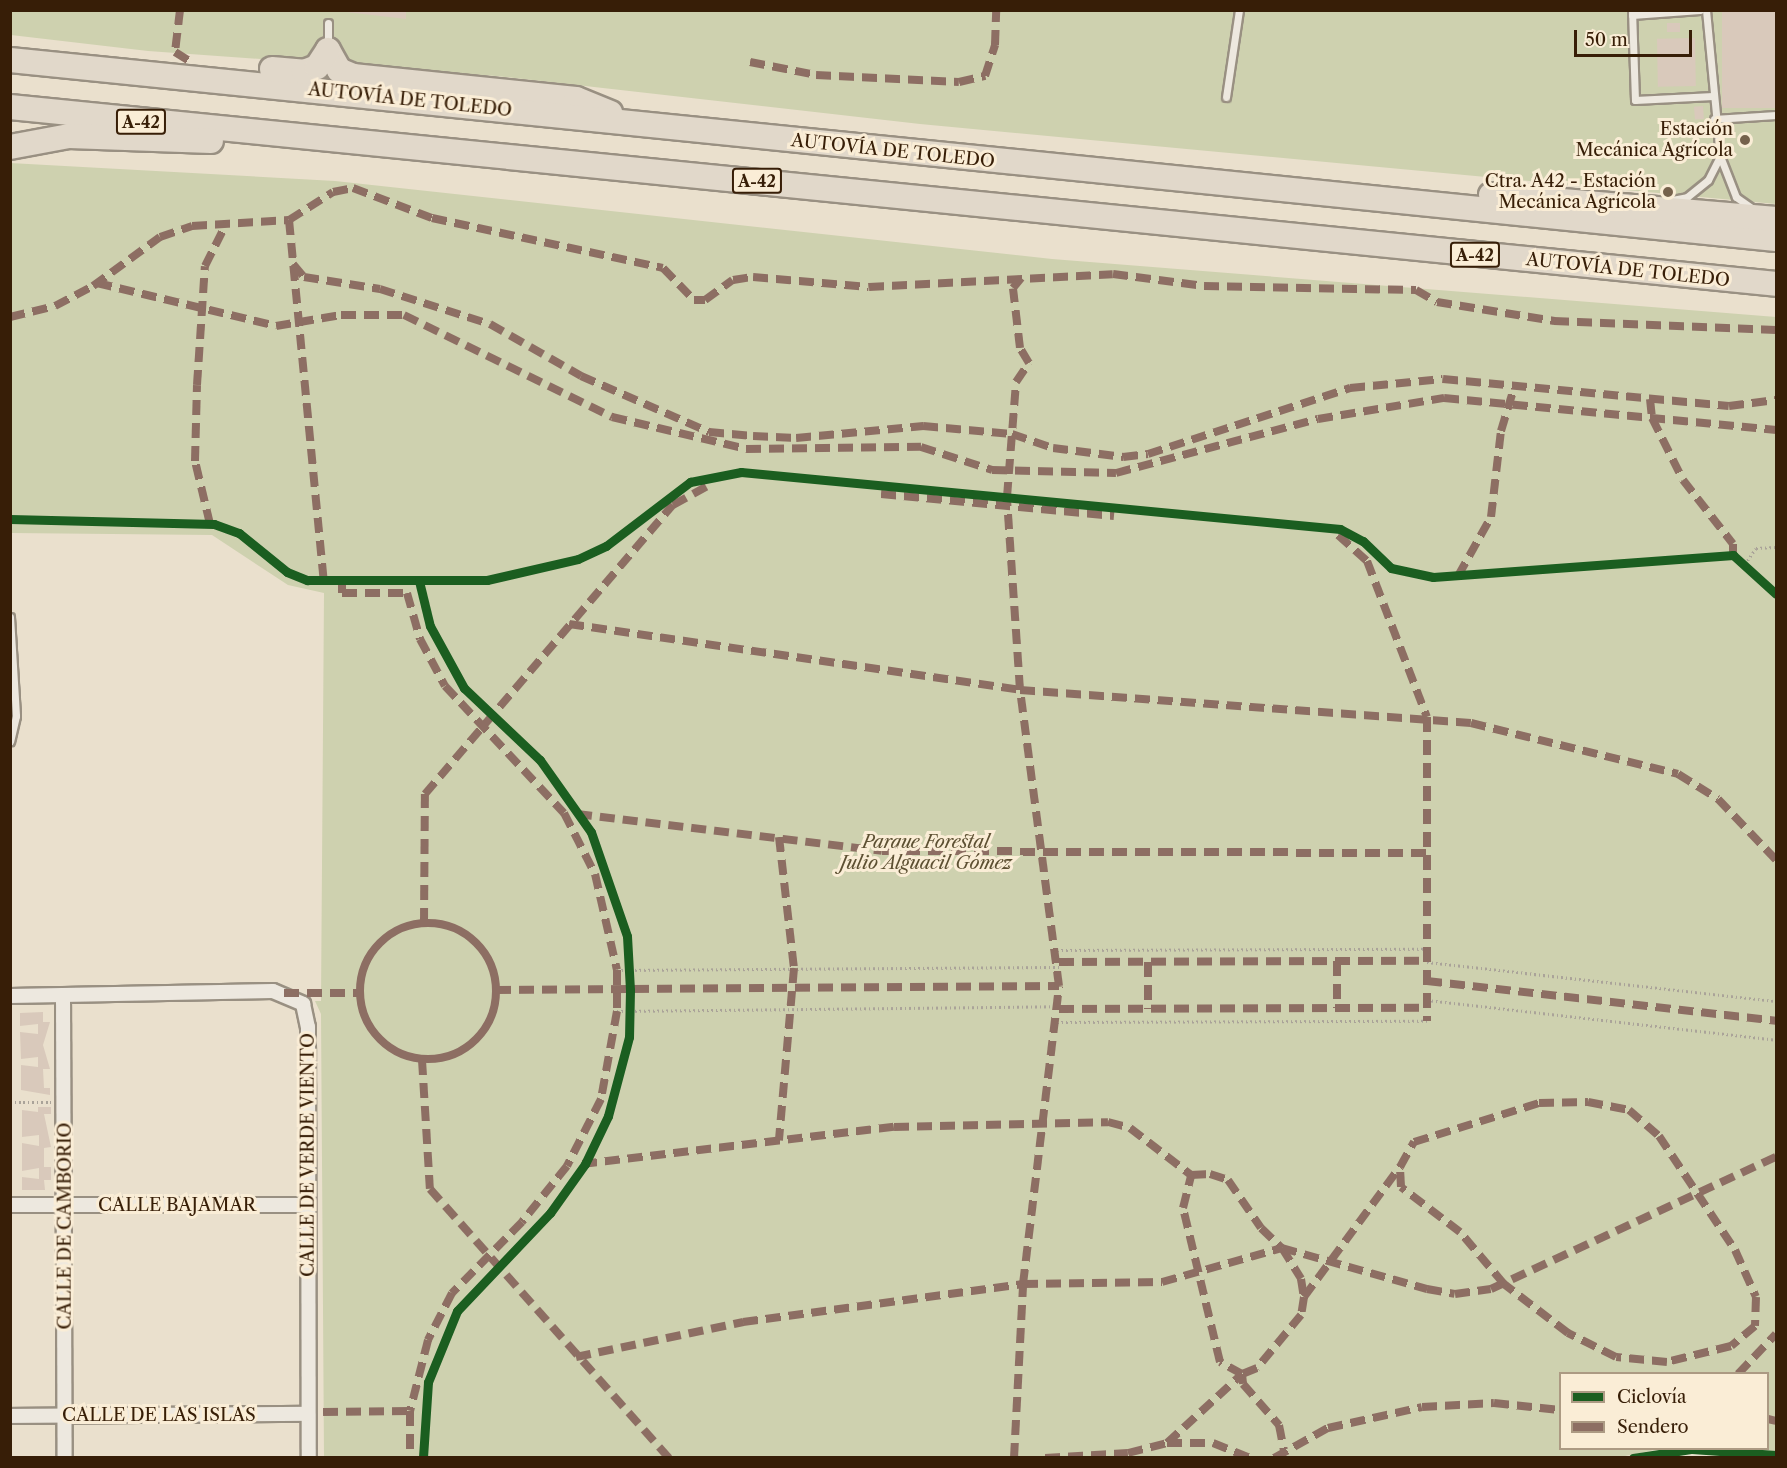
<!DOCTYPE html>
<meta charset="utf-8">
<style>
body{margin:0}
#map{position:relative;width:1787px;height:1468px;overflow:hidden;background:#eae0cd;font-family:"Libre Caslon Text",serif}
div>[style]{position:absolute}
.green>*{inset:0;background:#ced1af}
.building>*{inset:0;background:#d9c9bb;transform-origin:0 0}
.path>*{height:3px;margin-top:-1.5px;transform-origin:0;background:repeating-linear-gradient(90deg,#aaa399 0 1.5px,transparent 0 4.5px)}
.roads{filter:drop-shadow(2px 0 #999082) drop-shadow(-2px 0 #999082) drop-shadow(0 2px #999082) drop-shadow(0 -2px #999082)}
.service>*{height:7px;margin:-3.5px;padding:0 3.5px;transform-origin:3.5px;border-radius:3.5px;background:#ede8df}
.minor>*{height:14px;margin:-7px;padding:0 7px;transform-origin:7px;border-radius:7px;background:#ede8df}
.motorway>*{height:24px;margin:-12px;padding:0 12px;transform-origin:12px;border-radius:12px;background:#e1d8ca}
.quiet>*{height:8px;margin-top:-4px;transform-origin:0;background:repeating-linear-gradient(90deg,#8d6e63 0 15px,transparent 0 23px)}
.quiet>.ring{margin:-4px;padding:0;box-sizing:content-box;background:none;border:8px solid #8d6e63;border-radius:50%}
.cycleway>*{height:9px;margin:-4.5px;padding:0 4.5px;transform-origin:4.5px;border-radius:4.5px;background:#1b5e20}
.dots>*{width:16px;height:16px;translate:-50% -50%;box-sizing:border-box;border:3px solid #faedd6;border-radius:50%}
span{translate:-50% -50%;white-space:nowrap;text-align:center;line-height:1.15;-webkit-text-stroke:6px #faedd6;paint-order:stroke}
.shield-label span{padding:2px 4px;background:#faedd6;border:2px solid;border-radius:4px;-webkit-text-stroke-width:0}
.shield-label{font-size:16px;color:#371e07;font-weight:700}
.street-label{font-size:18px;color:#371e07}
.poi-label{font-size:18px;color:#371e07}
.right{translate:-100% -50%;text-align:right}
.park-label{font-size:18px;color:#5d5032;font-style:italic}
.frame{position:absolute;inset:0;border:12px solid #371e07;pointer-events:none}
.legend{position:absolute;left:1559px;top:1372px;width:210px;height:78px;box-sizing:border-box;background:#faedd6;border:2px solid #ac9a83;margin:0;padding:8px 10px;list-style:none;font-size:18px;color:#371e07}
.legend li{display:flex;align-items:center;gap:12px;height:30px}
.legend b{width:30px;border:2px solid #ac9a83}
.scale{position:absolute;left:1574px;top:30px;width:118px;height:27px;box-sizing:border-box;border:3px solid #371e07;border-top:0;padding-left:8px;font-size:18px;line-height:21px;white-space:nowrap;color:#371e07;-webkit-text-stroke:4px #faedd6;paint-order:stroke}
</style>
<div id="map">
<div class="green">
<i style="clip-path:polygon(11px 10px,1776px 11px,1776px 204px,920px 124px,496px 76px,148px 51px,11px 35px)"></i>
<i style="clip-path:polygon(10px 163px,335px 181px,1052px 259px,1776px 317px,1776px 1451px,1750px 1449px,1768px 1448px,1768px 1374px,1560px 1374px,1560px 1448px,1660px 1449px,1615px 1458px,324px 1457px,321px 1014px,315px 1001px,321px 1001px,324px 593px,288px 585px,212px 535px,11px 533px)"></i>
</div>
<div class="building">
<i style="clip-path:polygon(329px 10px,406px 10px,406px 19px)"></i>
<i style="left:1722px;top:10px;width:54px;height:98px"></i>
<i style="left:1680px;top:23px;width:9px;height:13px;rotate:90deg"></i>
<i style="left:1695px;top:38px;width:48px;height:38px;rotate:89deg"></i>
<i style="left:1703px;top:106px;width:13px;height:9px;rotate:86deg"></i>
<i style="clip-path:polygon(43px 1012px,43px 1022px,50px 1022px,43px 1045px,50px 1069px,43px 1069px,44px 1088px,50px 1088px,50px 1095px,21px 1090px,21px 1065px,38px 1067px,38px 1057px,21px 1059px,20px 1032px,38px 1034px,38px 1024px,20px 1026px,20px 1013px)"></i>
<i style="clip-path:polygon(38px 1107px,51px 1107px,51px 1114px,44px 1114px,51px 1147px,44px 1148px,44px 1167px,51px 1167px,51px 1180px,44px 1180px,45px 1190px,22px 1190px,22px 1177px,39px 1179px,39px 1168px,22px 1171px,22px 1143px,39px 1146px,39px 1135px,22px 1137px,22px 1110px,38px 1112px)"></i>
</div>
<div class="path">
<i style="left:1745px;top:564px;width:19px;rotate:-55deg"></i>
<i style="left:1756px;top:548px;width:20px;rotate:-3deg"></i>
<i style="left:1057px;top:950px;width:370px;rotate:-0.2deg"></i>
<i style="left:1427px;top:962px;width:351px;rotate:6.4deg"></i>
<i style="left:617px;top:970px;width:442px;rotate:-0.4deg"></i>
<i style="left:1427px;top:1000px;width:351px;rotate:6.5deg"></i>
<i style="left:617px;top:1011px;width:442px;rotate:-0.6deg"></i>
<i style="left:1057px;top:1022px;width:370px;rotate:-0.2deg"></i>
<i style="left:10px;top:1102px;width:41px"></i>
<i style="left:1755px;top:1458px;width:5px;rotate:-79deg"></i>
</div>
<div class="roads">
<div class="service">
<i style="left:1632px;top:10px;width:90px;rotate:88.1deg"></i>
<i style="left:1635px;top:100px;width:78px;rotate:-2.9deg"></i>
<i style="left:1706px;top:10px;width:147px;rotate:84.5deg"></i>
<i style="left:1720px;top:156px;width:44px;rotate:68.7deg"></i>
<i style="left:1736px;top:197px;width:21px;rotate:35deg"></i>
<i style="left:1632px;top:15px;width:68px;rotate:-4.2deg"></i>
<i style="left:328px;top:47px;width:24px;rotate:-90deg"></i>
<i style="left:1226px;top:97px;width:88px;rotate:-81.5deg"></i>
<i style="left:1714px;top:119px;width:62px;rotate:-3.7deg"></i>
<i style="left:1672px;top:200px;width:15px;rotate:-11deg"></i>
<i style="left:1687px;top:197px;width:27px;rotate:-39deg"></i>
<i style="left:1708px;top:180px;width:27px;rotate:-63deg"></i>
<i style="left:10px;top:617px;width:99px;rotate:86.5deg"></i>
<i style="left:16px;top:716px;width:26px;rotate:103deg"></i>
</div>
<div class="minor">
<i style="left:63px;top:995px;width:463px;rotate:89.8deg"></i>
<i style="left:10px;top:996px;width:263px;rotate:-1.1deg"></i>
<i style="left:273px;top:991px;width:33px;rotate:23deg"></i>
<i style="left:303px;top:1004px;width:24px;rotate:78deg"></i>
<i style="left:308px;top:1027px;width:431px;rotate:89.9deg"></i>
<i style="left:10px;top:1205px;width:298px"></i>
<i style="left:10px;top:1416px;width:298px;rotate:-0.4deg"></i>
</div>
<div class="motorway">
<i style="left:328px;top:50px;width:23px;rotate:61deg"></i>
<i style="left:339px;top:70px;width:15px;rotate:23deg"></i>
<i style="left:353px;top:76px;width:224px;rotate:5.9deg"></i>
<i style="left:576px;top:99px;width:37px;rotate:22deg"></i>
<i style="left:10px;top:60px;width:1775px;rotate:5.79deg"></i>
<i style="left:272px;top:69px;width:32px;rotate:5deg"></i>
<i style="left:304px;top:72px;width:14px;rotate:-21deg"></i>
<i style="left:317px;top:67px;width:20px;rotate:-57deg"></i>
<i style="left:10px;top:107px;width:1775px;rotate:5.72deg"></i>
<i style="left:10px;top:147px;width:60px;rotate:-10.6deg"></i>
<i style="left:69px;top:136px;width:142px;rotate:2deg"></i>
<i style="left:1491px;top:195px;width:286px;rotate:4.8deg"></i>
</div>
</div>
<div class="quiet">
<i style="left:180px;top:10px;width:42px;rotate:96.8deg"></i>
<i style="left:175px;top:52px;width:19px;rotate:32deg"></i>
<i style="left:750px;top:62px;width:67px;rotate:11.1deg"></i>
<i style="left:816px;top:75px;width:143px;rotate:2.8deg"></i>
<i style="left:959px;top:82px;width:27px;rotate:-13deg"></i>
<i style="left:985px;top:76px;width:33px;rotate:-72deg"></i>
<i style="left:995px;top:45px;width:35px;rotate:-88deg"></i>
<i style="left:289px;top:220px;width:363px;rotate:84.5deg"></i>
<i style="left:293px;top:264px;width:17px;rotate:50deg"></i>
<i style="left:304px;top:277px;width:77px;rotate:9deg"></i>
<i style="left:380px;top:289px;width:115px;rotate:17.7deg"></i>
<i style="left:490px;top:324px;width:105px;rotate:29.7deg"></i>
<i style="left:581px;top:376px;width:140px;rotate:23.6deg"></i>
<i style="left:709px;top:432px;width:44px;rotate:5.2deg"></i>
<i style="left:753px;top:436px;width:43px;rotate:2.7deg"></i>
<i style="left:796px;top:438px;width:128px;rotate:-5.4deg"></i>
<i style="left:923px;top:426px;width:89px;rotate:5.1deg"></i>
<i style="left:1012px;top:434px;width:43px;rotate:18.9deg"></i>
<i style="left:1053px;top:448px;width:71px;rotate:7.3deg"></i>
<i style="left:1123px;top:457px;width:25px;rotate:-7deg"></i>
<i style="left:1148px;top:454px;width:213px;rotate:-18.1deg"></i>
<i style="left:1350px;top:388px;width:93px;rotate:-5.5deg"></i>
<i style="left:1443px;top:379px;width:287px;rotate:5.4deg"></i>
<i style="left:1729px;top:406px;width:47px;rotate:-7.3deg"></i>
<i style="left:97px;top:283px;width:184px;rotate:13.5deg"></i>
<i style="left:276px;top:326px;width:66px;rotate:-9.6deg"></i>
<i style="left:341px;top:315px;width:63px"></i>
<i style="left:404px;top:315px;width:232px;rotate:26.1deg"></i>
<i style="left:612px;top:417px;width:138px;rotate:13.4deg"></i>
<i style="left:746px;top:449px;width:175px;rotate:-0.7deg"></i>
<i style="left:921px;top:447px;width:75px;rotate:17.9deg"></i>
<i style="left:992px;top:470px;width:124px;rotate:1.4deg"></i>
<i style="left:1116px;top:473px;width:209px;rotate:-15deg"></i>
<i style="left:1318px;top:419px;width:128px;rotate:-9.5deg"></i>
<i style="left:1444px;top:398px;width:334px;rotate:5.5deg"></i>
<i style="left:10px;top:317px;width:46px;rotate:-13.7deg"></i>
<i style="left:55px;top:306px;width:43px;rotate:-27.8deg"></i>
<i style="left:93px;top:286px;width:83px;rotate:-36.2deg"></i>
<i style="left:160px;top:237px;width:34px;rotate:-19deg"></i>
<i style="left:192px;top:226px;width:97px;rotate:-3.5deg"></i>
<i style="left:289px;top:220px;width:52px;rotate:-32.5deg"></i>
<i style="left:333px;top:192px;width:20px;rotate:-11deg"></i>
<i style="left:353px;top:188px;width:85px;rotate:20.8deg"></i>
<i style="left:432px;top:218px;width:236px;rotate:12.2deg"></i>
<i style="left:663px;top:268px;width:45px;rotate:45.9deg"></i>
<i style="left:694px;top:300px;width:11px"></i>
<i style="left:705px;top:300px;width:34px;rotate:-36deg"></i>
<i style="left:733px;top:280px;width:20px;rotate:-9deg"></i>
<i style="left:753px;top:277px;width:116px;rotate:4.9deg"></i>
<i style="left:869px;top:287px;width:244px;rotate:-3deg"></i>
<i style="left:1113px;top:274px;width:92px;rotate:7.5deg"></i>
<i style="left:1204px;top:286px;width:212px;rotate:1.1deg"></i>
<i style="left:1416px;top:290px;width:24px;rotate:30deg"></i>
<i style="left:1437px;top:302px;width:119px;rotate:9.2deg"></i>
<i style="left:1554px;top:321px;width:222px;rotate:2.3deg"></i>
<i style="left:1650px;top:399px;width:19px;rotate:84deg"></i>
<i style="left:1652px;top:418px;width:69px;rotate:63.4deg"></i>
<i style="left:1683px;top:480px;width:81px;rotate:52deg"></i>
<i style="left:1733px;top:544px;width:11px;rotate:90deg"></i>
<i style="left:881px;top:494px;width:234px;rotate:5.4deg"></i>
<i style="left:210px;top:524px;width:65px;rotate:-103.4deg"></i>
<i style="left:195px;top:461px;width:76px;rotate:-88.5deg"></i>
<i style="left:197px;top:385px;width:119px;rotate:-86.2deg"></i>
<i style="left:205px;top:266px;width:47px;rotate:-63.4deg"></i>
<i style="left:1338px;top:535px;width:39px;rotate:42deg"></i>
<i style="left:1367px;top:561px;width:167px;rotate:69deg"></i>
<i style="left:1427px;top:717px;width:304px;rotate:90deg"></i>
<i style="left:1458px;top:576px;width:68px;rotate:-60.8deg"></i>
<i style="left:1491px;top:517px;width:87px;rotate:-83.4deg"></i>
<i style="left:1501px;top:431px;width:45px;rotate:-73.2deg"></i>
<i style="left:342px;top:581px;width:12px;rotate:90deg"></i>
<i style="left:342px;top:593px;width:65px"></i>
<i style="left:407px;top:593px;width:48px;rotate:74.2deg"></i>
<i style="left:420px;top:639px;width:53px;rotate:62deg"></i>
<i style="left:445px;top:686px;width:174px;rotate:46.9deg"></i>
<i style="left:564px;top:813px;width:68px;rotate:63.1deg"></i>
<i style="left:595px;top:874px;width:98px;rotate:77.1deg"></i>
<i style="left:617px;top:970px;width:41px;rotate:90deg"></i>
<i style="left:617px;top:1011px;width:89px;rotate:100.3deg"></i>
<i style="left:601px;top:1099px;width:75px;rotate:116.9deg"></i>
<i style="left:567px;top:1166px;width:72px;rotate:128.8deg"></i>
<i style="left:522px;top:1222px;width:100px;rotate:134.6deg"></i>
<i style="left:452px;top:1293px;width:53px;rotate:117.1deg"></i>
<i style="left:428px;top:1340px;width:73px;rotate:104.2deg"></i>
<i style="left:410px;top:1411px;width:47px;rotate:90deg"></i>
<i style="left:569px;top:624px;width:456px;rotate:8.3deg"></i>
<i style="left:1020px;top:690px;width:452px;rotate:4.2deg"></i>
<i style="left:1471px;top:723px;width:213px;rotate:13.8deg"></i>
<i style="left:1678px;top:774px;width:47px;rotate:32deg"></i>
<i style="left:1718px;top:799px;width:84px;rotate:46.4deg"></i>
<i style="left:577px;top:814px;width:307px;rotate:6.9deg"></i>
<i style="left:882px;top:851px;width:544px;rotate:0.21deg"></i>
<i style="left:779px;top:837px;width:132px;rotate:83.5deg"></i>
<i style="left:794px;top:968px;width:173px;rotate:95deg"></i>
<i class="ring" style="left:360px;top:923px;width:128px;height:128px"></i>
<i style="left:424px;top:923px;width:129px;rotate:-89.6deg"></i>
<i style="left:425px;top:794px;width:381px;rotate:-49.4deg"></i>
<i style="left:673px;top:505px;width:43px;rotate:-28.9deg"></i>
<i style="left:1337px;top:961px;width:47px;rotate:90deg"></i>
<i style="left:1059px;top:962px;width:368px;rotate:-0.2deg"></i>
<i style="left:1148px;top:962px;width:47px;rotate:90deg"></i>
<i style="left:1427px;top:981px;width:351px;rotate:6.5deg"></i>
<i style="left:496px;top:990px;width:563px;rotate:-0.41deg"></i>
<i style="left:284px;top:993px;width:75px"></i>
<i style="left:1059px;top:1009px;width:368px;rotate:-0.2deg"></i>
<i style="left:422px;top:1060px;width:129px;rotate:86.5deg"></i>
<i style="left:430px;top:1189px;width:360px;rotate:48.4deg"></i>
<i style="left:1588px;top:1102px;width:42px;rotate:11deg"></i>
<i style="left:1629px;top:1110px;width:40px;rotate:41deg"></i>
<i style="left:1659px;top:1136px;width:137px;rotate:56.3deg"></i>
<i style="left:1735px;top:1250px;width:51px;rotate:65.9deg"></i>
<i style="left:1756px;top:1297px;width:29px;rotate:92deg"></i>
<i style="left:1755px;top:1326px;width:31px;rotate:140deg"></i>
<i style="left:1731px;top:1346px;width:66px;rotate:166deg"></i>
<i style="left:1667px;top:1362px;width:51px;rotate:-174.4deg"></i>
<i style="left:1616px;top:1357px;width:54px;rotate:-153.4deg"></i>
<i style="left:1568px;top:1333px;width:81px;rotate:-142.6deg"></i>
<i style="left:1504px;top:1284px;width:68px;rotate:-130.2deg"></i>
<i style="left:1460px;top:1232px;width:74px;rotate:-142.7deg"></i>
<i style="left:1401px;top:1187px;width:20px;rotate:-93deg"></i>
<i style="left:1400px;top:1167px;width:29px;rotate:-61deg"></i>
<i style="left:1414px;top:1142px;width:131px;rotate:-17.3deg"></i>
<i style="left:1539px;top:1103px;width:49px;rotate:-1.2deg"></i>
<i style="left:582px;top:1164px;width:314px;rotate:-6.8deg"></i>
<i style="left:894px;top:1127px;width:214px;rotate:-1.3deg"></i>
<i style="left:1108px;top:1122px;width:23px;rotate:15deg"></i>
<i style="left:1130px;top:1128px;width:77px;rotate:37.6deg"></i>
<i style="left:1210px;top:1174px;width:19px;rotate:18deg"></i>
<i style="left:1228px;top:1180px;width:58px;rotate:55.5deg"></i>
<i style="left:1261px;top:1228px;width:29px;rotate:44deg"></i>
<i style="left:1282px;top:1248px;width:36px;rotate:58deg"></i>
<i style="left:1301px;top:1279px;width:18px;rotate:81deg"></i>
<i style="left:1304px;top:1297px;width:18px;rotate:99deg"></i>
<i style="left:1301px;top:1315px;width:69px;rotate:129.7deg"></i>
<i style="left:1257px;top:1368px;width:16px;rotate:158deg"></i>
<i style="left:1242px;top:1374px;width:25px;rotate:-151deg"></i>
<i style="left:1220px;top:1362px;width:158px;rotate:-103.5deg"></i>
<i style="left:1183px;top:1208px;width:34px;rotate:-76deg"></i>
<i style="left:1191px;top:1175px;width:19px;rotate:-3deg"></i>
<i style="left:1304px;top:1297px;width:162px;rotate:-53.6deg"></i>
<i style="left:576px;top:1357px;width:171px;rotate:-11.8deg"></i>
<i style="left:743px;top:1322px;width:283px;rotate:-7.7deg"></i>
<i style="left:1023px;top:1284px;width:139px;rotate:-0.8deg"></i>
<i style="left:1162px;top:1282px;width:125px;rotate:-15.8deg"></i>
<i style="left:1282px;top:1248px;width:151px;rotate:15.8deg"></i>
<i style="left:1427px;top:1289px;width:28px;rotate:10deg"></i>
<i style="left:1455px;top:1294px;width:36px;rotate:-8deg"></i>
<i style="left:1491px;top:1289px;width:314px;rotate:-24.9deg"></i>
<i style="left:1738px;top:1374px;width:55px;rotate:-46.5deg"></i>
<i style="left:323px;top:1412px;width:87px;rotate:-0.7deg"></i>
<i style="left:1768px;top:1419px;width:8px;rotate:14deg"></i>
<i style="left:1167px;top:1443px;width:102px;rotate:-42.6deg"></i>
<i style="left:1242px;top:1374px;width:10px;rotate:84deg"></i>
<i style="left:1243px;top:1384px;width:55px;rotate:48.7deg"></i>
<i style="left:1279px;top:1425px;width:25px;rotate:79deg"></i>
<i style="left:1014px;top:1458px;width:174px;rotate:-87deg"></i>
<i style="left:1023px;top:1284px;width:300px;rotate:-83.1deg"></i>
<i style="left:1059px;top:986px;width:299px;rotate:-97.5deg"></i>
<i style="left:1020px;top:690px;width:193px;rotate:-93.9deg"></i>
<i style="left:1007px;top:497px;width:115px;rotate:-85.5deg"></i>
<i style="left:1016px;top:382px;width:23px;rotate:-56deg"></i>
<i style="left:1029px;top:363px;width:17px;rotate:-121deg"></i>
<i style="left:1020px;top:348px;width:60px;rotate:-96.7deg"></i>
<i style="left:1013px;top:288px;width:13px;rotate:-51deg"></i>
<i style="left:1045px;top:1458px;width:83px;rotate:-3.4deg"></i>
<i style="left:1128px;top:1453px;width:40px;rotate:-14.4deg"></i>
<i style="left:1167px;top:1443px;width:46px"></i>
<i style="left:1213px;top:1443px;width:40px;rotate:22deg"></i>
<i style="left:1274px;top:1458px;width:62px;rotate:-29.1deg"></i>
<i style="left:1328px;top:1428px;width:96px;rotate:-12.6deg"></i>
<i style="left:1422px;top:1407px;width:72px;rotate:-3.2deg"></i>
<i style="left:1494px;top:1403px;width:66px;rotate:6.1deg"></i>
</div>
<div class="cycleway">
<i style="left:10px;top:519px;width:204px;rotate:1.4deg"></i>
<i style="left:214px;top:524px;width:27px;rotate:20deg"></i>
<i style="left:239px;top:533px;width:62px;rotate:39.1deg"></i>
<i style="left:287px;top:572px;width:22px;rotate:22deg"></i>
<i style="left:307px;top:580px;width:180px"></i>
<i style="left:487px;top:580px;width:93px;rotate:-13deg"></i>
<i style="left:578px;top:559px;width:31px;rotate:-25deg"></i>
<i style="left:606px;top:546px;width:106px;rotate:-37.3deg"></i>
<i style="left:690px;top:482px;width:52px;rotate:-11.1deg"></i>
<i style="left:741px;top:472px;width:602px;rotate:5.44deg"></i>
<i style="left:1340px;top:529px;width:26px;rotate:28deg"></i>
<i style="left:1363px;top:541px;width:39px;rotate:44deg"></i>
<i style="left:1391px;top:568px;width:43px;rotate:12.1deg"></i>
<i style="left:1433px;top:577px;width:301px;rotate:-4.2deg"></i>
<i style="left:1733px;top:555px;width:58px;rotate:42.2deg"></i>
<i style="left:419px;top:581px;width:46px;rotate:76.3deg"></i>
<i style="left:430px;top:626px;width:71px;rotate:61.3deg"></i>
<i style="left:464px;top:688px;width:105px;rotate:43.5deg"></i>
<i style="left:540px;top:760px;width:88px;rotate:54.7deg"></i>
<i style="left:591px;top:832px;width:110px;rotate:70.9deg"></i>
<i style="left:627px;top:936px;width:54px;rotate:86.8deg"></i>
<i style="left:630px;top:990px;width:47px;rotate:91.2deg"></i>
<i style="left:629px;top:1037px;width:82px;rotate:104.9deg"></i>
<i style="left:608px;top:1116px;width:53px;rotate:115.6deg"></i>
<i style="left:585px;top:1164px;width:60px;rotate:125.5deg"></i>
<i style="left:550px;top:1213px;width:135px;rotate:133.5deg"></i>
<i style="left:457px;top:1311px;width:77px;rotate:112.2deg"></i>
<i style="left:428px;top:1382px;width:76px;rotate:93.8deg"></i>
<i style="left:1633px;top:1458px;width:60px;rotate:-8.7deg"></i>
<i style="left:1692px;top:1449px;width:84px;rotate:4.1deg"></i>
</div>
<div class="dots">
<i style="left:1745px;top:140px;background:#76624c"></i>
<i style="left:1668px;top:192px;background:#76624c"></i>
</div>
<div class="shield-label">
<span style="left:141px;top:122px">A-42</span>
<span style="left:757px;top:181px">A-42</span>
<span style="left:1475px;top:255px">A-42</span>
</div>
<div class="street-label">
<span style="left:410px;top:100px;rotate:6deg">AUTOVÍA DE TOLEDO</span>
<span style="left:893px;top:151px;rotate:6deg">AUTOVÍA DE TOLEDO</span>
<span style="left:1628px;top:270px;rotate:6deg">AUTOVÍA DE TOLEDO</span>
<span style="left:308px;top:1155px;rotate:-90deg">CALLE DE VERDE VIENTO</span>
<span style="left:177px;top:1205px">CALLE BAJAMAR</span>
<span style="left:65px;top:1226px;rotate:-90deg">CALLE DE CAMBORIO</span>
<span style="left:159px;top:1415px">CALLE DE LAS ISLAS</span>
</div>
<div class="poi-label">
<span class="right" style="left:1733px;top:140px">Estación<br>Mecánica Agrícola</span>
<span class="right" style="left:1656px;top:192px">Ctra. A42 - Estación<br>Mecánica Agrícola</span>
</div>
<div class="park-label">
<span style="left:926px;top:853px">Parque Forestal<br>Julio Alguacil Gómez</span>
</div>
<div class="frame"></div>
<ul class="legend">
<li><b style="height:8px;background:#1b5e20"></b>Ciclovía</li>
<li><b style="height:8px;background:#8d6e63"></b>Sendero</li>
</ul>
<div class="scale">50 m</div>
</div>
